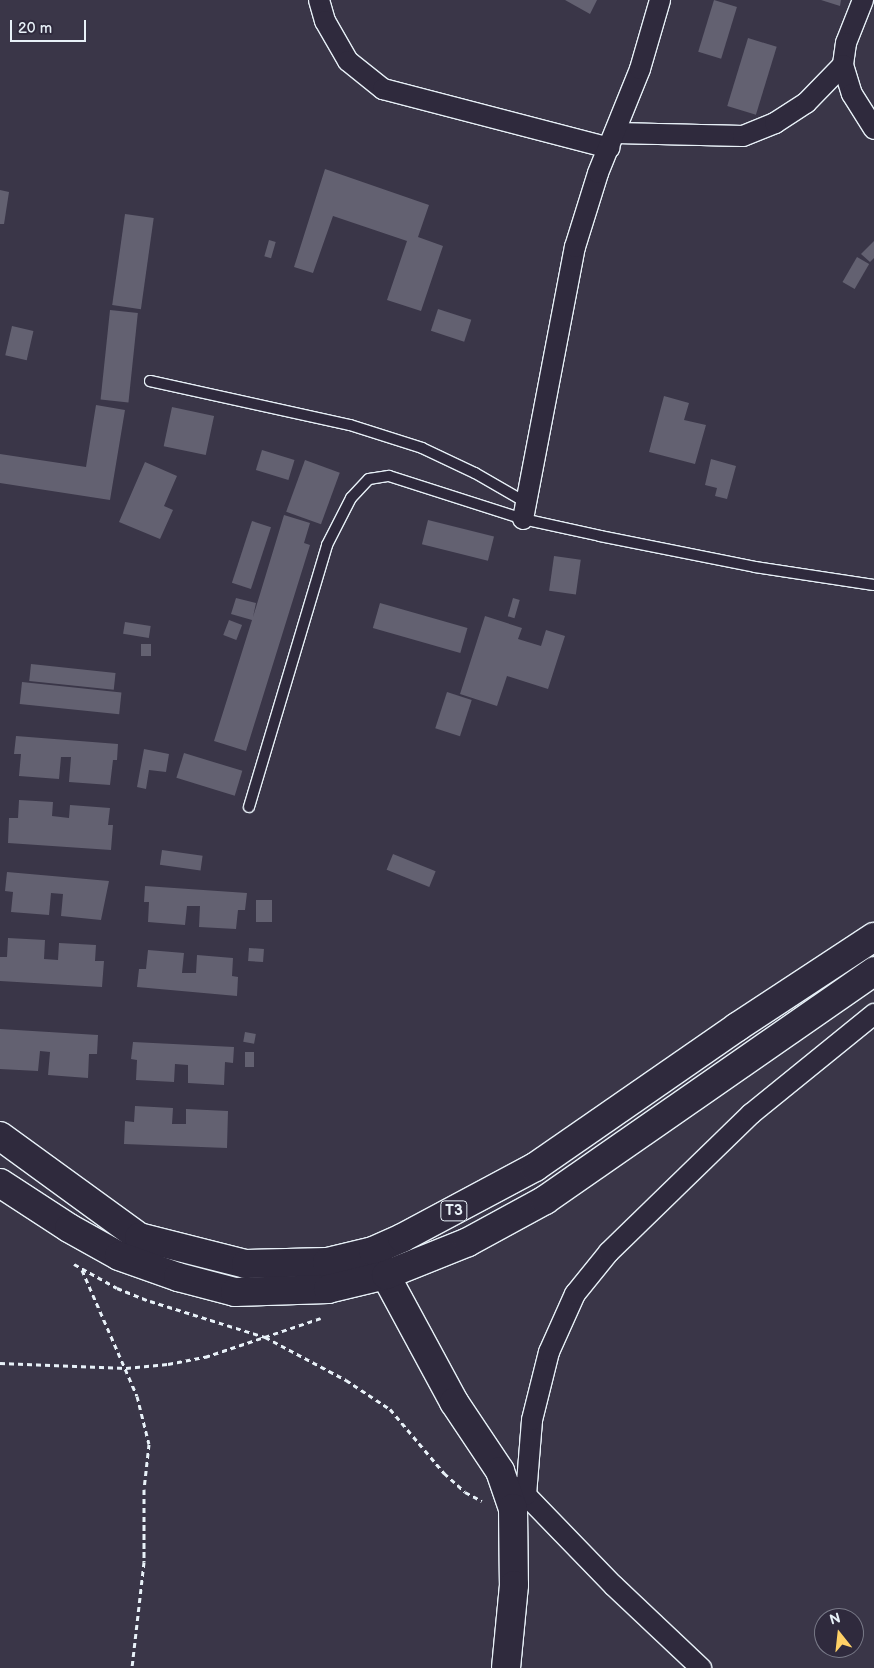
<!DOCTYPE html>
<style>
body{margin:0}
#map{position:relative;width:874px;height:1668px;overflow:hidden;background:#3a3648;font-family:"Balsamiq Sans",sans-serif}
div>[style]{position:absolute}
.building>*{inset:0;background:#636171;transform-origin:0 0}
.path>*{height:3px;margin-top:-1.5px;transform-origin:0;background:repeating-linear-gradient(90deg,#e8f1f8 0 5px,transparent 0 9px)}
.roads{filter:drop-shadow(1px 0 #e8f1f8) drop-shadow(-1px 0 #e8f1f8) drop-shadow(0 1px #e8f1f8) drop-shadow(0 -1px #e8f1f8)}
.lane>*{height:10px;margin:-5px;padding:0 5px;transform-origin:5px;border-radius:5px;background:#2f2a3d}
.street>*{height:20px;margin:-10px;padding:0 10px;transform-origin:10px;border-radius:10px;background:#2f2a3d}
.secondary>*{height:28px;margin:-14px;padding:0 14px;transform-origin:14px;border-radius:14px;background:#2f2a3d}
.highway>*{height:28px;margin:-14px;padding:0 14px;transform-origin:14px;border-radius:14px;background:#2f2a3d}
span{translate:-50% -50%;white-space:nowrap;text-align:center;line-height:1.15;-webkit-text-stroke:4px #2f2a3d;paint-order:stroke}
.shield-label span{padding:1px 4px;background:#2f2a3d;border:1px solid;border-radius:4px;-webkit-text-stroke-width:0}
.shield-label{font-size:15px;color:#e8f1f8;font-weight:700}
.north{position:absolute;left:814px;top:1608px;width:50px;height:50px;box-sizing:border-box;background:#2f2a3d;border:1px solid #797a88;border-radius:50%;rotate:344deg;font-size:14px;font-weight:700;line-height:20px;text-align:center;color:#e8f1f8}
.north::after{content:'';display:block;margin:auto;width:18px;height:22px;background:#ffd166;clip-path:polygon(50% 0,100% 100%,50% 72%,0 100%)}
.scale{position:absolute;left:10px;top:20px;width:76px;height:22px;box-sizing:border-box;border:2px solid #e8f1f8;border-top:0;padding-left:6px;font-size:15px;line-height:18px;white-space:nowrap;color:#e8f1f8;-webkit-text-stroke:4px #2f2a3d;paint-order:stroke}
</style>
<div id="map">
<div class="building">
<i style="clip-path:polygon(565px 0,597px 0,590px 14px)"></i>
<i style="left:714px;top:0;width:24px;height:54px;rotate:17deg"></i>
<i style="clip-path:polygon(821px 0,841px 0,840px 6px)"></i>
<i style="left:748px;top:38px;width:30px;height:71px;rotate:17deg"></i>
<i style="clip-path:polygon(325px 169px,429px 205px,418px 237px,443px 246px,421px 311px,387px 300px,407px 241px,333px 216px,313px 273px,294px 267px)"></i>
<i style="clip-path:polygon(0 190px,9px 192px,4px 224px,0 224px)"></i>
<i style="left:125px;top:214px;width:29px;height:92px;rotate:8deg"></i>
<i style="left:269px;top:240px;width:7px;height:17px;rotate:16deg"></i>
<i style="clip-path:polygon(874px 241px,874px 258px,870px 262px,861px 254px)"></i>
<i style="left:857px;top:257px;width:14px;height:29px;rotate:30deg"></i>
<i style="left:438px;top:309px;width:35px;height:23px;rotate:18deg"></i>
<i style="left:110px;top:310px;width:28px;height:90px;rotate:6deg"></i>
<i style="left:12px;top:326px;width:22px;height:30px;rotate:13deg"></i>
<i style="clip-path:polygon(664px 396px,689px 403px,684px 420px,706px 425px,695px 464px,649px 452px)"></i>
<i style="clip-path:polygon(96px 405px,125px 410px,110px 500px,0 483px,0 454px,86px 467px)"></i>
<i style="left:172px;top:407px;width:43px;height:40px;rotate:12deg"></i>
<i style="left:262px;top:450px;width:34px;height:21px;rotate:17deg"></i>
<i style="clip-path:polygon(711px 459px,736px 466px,727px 499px,715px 496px,717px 488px,705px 485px)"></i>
<i style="left:305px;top:460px;width:37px;height:55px;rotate:20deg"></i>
<i style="clip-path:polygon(145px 462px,177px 476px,164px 506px,173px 510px,160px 539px,119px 522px)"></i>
<i style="clip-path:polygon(284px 515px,310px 523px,304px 543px,310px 545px,246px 751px,214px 741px,252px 620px,231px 614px,236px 598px,256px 603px,253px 617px)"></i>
<i style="left:428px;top:520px;width:68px;height:25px;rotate:14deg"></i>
<i style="left:252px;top:521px;width:20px;height:65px;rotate:18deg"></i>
<i style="left:554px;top:556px;width:27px;height:35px;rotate:8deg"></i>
<i style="left:513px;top:598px;width:7px;height:19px;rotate:16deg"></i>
<i style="left:380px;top:603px;width:91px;height:26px;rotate:16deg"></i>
<i style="clip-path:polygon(485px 616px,522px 628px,518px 639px,541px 646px,546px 630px,565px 636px,548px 689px,507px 676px,497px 706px,460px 694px)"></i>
<i style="left:229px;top:620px;width:14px;height:16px;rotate:21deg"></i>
<i style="left:125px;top:622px;width:26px;height:12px;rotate:9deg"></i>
<i style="left:141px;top:644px;width:10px;height:12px"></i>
<i style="left:31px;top:664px;width:85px;height:17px;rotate:6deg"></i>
<i style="left:22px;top:682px;width:100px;height:22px;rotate:6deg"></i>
<i style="left:447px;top:692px;width:26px;height:38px;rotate:18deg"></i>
<i style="clip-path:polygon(16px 736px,118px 744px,117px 760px,113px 760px,110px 785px,69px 782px,71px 757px,61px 757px,59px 779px,19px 776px,21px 754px,14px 754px)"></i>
<i style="clip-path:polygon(144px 749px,169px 754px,166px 772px,149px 770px,146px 789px,137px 787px)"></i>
<i style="left:184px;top:753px;width:61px;height:26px;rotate:17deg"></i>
<i style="clip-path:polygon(19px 800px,53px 802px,52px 816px,69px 818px,70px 805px,110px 808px,108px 825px,113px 825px,111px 850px,8px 843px,9px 818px,18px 818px)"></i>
<i style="left:162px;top:850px;width:41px;height:15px;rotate:8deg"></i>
<i style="left:393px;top:854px;width:46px;height:17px;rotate:22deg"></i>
<i style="clip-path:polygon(7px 872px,109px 881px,101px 920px,61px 916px,63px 894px,51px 893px,49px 915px,11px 912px,13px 892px,5px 891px)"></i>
<i style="clip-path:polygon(145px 886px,247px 893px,245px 910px,238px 910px,236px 929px,199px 927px,200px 906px,187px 906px,185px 925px,148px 922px,149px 902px,144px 902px)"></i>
<i style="left:256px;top:900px;width:16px;height:22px"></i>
<i style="clip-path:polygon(8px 938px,45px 940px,44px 959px,58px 960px,59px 943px,96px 945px,95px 961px,104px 961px,102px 987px,0 981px,0 957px,7px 957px)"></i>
<i style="left:249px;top:948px;width:15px;height:13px;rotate:4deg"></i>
<i style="clip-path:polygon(148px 950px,184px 953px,182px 973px,196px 973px,197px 955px,233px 958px,232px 976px,238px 977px,237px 996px,137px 987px,139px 969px,146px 969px)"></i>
<i style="clip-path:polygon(0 1029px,98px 1035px,97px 1054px,89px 1054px,88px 1078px,48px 1075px,50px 1052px,40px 1051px,38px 1071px,0 1069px)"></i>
<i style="left:245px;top:1032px;width:11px;height:10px;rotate:10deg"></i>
<i style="clip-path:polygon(133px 1042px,234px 1047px,233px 1063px,225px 1062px,224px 1085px,188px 1083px,188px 1065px,175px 1064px,174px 1082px,136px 1080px,137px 1060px,131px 1059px)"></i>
<i style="left:245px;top:1052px;width:9px;height:15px"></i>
<i style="clip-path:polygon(135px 1106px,173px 1108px,172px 1124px,186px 1124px,186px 1109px,228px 1111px,227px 1148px,124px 1144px,125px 1121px,134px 1122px)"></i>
</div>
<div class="path">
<i style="left:74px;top:1264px;width:49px;rotate:29.2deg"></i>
<i style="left:117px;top:1288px;width:35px;rotate:22deg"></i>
<i style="left:150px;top:1301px;width:121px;rotate:17.4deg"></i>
<i style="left:265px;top:1337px;width:92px;rotate:28deg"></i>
<i style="left:346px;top:1380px;width:53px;rotate:33.4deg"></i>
<i style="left:390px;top:1409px;width:84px;rotate:49.8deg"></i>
<i style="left:444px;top:1473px;width:28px;rotate:42deg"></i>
<i style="left:465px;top:1492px;width:19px;rotate:28deg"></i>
<i style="left:82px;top:1270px;width:137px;rotate:66.4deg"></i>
<i style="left:137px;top:1396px;width:49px;rotate:76deg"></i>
<i style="left:149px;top:1444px;width:45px;rotate:96.3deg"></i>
<i style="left:144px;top:1489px;width:73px;rotate:90deg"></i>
<i style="left:144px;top:1562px;width:107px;rotate:96.5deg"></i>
<i style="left:0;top:1363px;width:126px;rotate:2.3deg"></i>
<i style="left:126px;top:1368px;width:42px;rotate:-5.4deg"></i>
<i style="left:168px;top:1364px;width:38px;rotate:-11deg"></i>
<i style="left:205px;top:1357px;width:122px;rotate:-18.6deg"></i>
</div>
<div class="roads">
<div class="lane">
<i style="left:150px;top:381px;width:205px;rotate:12.4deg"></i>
<i style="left:350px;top:425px;width:76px;rotate:17.7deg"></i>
<i style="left:422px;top:448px;width:59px;rotate:25.3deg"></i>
<i style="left:475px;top:473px;width:60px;rotate:30deg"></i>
<i style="left:249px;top:807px;width:273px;rotate:-73.4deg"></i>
<i style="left:327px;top:545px;width:53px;rotate:-62.9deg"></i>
<i style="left:351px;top:498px;width:26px;rotate:-47deg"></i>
<i style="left:369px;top:479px;width:20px;rotate:-9deg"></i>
<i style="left:389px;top:476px;width:141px;rotate:17.8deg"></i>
<i style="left:523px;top:519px;width:79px;rotate:12.4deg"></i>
<i style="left:600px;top:536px;width:158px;rotate:11.3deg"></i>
<i style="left:755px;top:567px;width:120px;rotate:8.6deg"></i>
</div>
<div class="street">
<i style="left:319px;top:0;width:22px;rotate:74deg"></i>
<i style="left:325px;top:21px;width:46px;rotate:60.1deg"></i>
<i style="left:348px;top:61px;width:45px;rotate:38.7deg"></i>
<i style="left:383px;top:89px;width:234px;rotate:14.6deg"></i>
<i style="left:863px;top:0;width:46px;rotate:111.6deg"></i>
<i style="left:846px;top:43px;width:22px;rotate:98deg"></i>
<i style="left:843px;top:65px;width:30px;rotate:73deg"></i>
<i style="left:852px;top:94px;width:41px;rotate:57.8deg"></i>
<i style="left:616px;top:133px;width:127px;rotate:1.4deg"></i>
<i style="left:743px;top:136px;width:35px;rotate:-22deg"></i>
<i style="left:775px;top:123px;width:37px;rotate:-33deg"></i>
<i style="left:806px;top:103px;width:53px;rotate:-45.8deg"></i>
<i style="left:523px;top:519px;width:277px;rotate:-79.2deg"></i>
<i style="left:575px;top:247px;width:77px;rotate:-72.7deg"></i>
<i style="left:598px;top:173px;width:112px;rotate:-68deg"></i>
<i style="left:640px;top:69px;width:72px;rotate:-73.8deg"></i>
<i style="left:518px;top:1487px;width:138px;rotate:45.9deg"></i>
<i style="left:614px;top:1586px;width:120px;rotate:43.3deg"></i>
<i style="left:526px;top:1495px;width:75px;rotate:-85.4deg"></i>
<i style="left:532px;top:1420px;width:70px;rotate:-76deg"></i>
<i style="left:549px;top:1352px;width:64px;rotate:-65.9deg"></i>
<i style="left:575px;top:1294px;width:54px;rotate:-51deg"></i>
<i style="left:609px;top:1252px;width:198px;rotate:-44.2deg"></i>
<i style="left:751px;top:1114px;width:159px;rotate:-39.1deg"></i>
</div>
<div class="secondary">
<i style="left:374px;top:1254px;width:168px;rotate:61.6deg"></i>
<i style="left:454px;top:1402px;width:83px;rotate:56.3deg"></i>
<i style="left:500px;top:1471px;width:39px;rotate:71deg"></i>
<i style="left:513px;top:1508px;width:77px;rotate:89.3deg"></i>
<i style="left:514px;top:1585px;width:83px;rotate:95.5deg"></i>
</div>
<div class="highway">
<i style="left:0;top:1136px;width:172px;rotate:36deg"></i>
<i style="left:139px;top:1237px;width:110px;rotate:14.2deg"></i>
<i style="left:246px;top:1264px;width:81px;rotate:-1.4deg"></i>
<i style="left:327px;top:1262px;width:47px;rotate:-13.4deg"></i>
<i style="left:373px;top:1251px;width:32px;rotate:-24deg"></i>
<i style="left:402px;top:1238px;width:151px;rotate:-28.1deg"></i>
<i style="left:535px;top:1167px;width:246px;rotate:-34.7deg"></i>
<i style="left:737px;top:1027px;width:164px;rotate:-33.3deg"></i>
<i style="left:0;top:1183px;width:82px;rotate:33.1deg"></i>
<i style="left:69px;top:1228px;width:57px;rotate:29.2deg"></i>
<i style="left:119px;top:1256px;width:63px;rotate:19.6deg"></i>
<i style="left:178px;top:1277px;width:59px;rotate:14.7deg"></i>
<i style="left:235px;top:1292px;width:93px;rotate:-1.8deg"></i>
<i style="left:328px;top:1289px;width:60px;rotate:-13.6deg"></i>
<i style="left:386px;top:1275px;width:88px;rotate:-21.9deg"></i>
<i style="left:468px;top:1242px;width:88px;rotate:-28.6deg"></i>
<i style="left:545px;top:1200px;width:401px;rotate:-34.8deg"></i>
</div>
</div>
<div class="shield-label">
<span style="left:454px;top:1211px">T3</span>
</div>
<div class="north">N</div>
<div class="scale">20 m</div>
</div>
